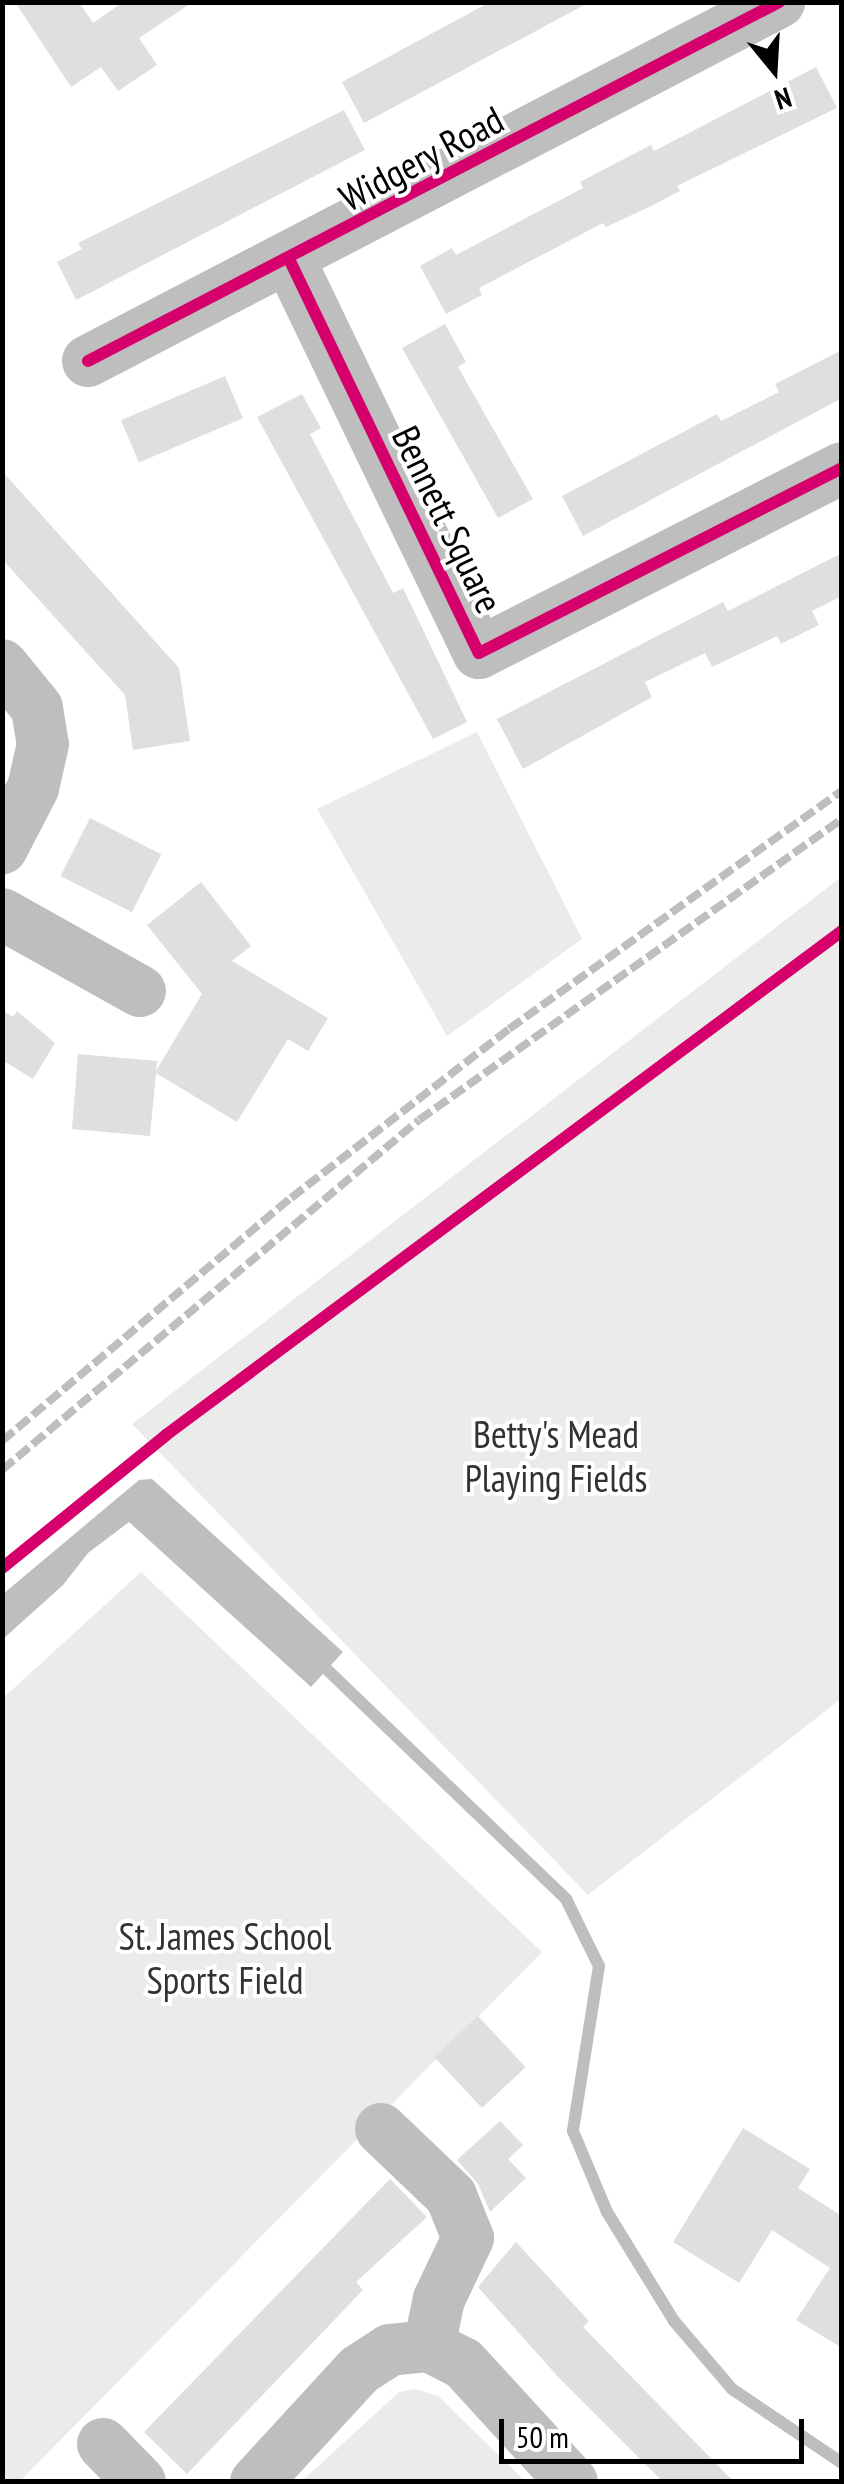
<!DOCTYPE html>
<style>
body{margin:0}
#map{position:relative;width:844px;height:2484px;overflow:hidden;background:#fff;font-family:"PT Sans Narrow",sans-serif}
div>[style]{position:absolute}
.green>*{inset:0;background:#ebebeb}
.water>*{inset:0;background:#bebebe}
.stream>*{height:12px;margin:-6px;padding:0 6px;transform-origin:6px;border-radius:6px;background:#bebebe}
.building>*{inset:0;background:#dfdfdf;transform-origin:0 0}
.minor>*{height:52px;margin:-26px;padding:0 26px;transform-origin:26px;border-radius:26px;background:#bebebe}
.rail>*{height:8px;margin-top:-4px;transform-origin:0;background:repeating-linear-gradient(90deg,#bebebe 0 15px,transparent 0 20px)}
.cycleway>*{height:12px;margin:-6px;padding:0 6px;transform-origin:6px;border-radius:6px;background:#d6006c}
span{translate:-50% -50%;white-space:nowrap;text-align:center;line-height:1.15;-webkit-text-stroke:8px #fff;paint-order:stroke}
.street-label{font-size:38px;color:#000}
.park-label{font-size:38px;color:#323232}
.frame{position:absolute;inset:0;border:5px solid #000;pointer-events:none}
.north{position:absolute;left:724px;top:20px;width:100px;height:100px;-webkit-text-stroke:8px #fff;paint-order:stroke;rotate:162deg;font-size:28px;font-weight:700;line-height:40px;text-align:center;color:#000}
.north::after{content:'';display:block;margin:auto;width:35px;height:45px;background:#000;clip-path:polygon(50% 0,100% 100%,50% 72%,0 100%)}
.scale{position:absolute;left:499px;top:2419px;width:305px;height:45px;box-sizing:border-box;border:5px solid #000;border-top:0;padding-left:12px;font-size:30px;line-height:35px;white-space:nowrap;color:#000;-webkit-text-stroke:8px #fff;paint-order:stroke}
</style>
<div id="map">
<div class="green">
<i style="clip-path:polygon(477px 732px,582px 939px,447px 1036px,317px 809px)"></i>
<i style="clip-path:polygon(841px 877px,841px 1699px,588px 1895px,132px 1424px)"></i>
<i style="clip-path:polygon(141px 1572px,542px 1952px,20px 2481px,3px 2482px,3px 1698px)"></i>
<i style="clip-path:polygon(416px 2389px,438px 2396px,525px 2481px,302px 2481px,399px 2392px)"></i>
</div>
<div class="water">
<i style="clip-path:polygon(152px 1479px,343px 1652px,311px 1687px,129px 1522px,88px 1553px,63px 1585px,3px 1639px,3px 1594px,139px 1480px)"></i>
</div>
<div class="stream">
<i style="left:318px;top:1661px;width:344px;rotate:43.8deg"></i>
<i style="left:566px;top:1899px;width:75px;rotate:63.8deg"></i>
<i style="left:599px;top:1966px;width:167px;rotate:99deg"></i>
<i style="left:573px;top:2131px;width:88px;rotate:67.2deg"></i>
<i style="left:607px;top:2212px;width:128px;rotate:58.4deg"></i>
<i style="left:674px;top:2321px;width:89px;rotate:49.5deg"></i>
<i style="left:732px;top:2389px;width:133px;rotate:33.9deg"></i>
</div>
<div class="building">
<i style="clip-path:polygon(15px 2px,79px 2px,93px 23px,123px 2px,193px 2px,139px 38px,157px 65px,118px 91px,101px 67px,71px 87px)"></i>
<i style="clip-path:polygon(490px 2px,590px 2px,364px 123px,342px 82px)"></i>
<i style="clip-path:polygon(816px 67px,837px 108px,677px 186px,680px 191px,649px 207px,606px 227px,603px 223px,479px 288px,482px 295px,446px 314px,420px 266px,452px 248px,456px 255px,583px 188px,580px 182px,616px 163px,651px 145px,654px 151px)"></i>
<i style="clip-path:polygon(344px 110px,365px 150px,76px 300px,57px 262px,82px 249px,78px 243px)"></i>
<i style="clip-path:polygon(445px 324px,466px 362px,458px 367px,533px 499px,498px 518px,402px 348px)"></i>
<i style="clip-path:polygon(842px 350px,842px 398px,583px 536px,562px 496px,717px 414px,721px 421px,779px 392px,775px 384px)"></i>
<i style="left:225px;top:376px;width:46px;height:113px;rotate:67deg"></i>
<i style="clip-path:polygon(302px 394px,321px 428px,310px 434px,393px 593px,403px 588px,467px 722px,433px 739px,257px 417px)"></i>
<i style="clip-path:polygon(2px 471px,179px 668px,190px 741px,133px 750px,125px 695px,2px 559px)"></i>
<i style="clip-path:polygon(842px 553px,842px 596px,812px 611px,819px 625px,781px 644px,777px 636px,712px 667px,705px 653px,645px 682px,652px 697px,523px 769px,497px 719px,723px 602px,728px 611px)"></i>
<i style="left:90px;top:818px;width:80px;height:65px;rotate:27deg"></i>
<i style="clip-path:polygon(201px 882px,251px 946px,232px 961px,328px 1018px,308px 1051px,288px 1039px,237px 1122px,156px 1073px,150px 1136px,72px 1129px,78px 1054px,157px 1061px,156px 1071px,202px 994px,147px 925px)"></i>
<i style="clip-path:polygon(2px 1010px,13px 1017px,17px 1011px,55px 1043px,33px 1079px,2px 1060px)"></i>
<i style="left:478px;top:2016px;width:70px;height:60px;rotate:47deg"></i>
<i style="clip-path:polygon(500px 2121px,523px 2145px,508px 2159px,526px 2178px,490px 2212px,478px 2184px,457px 2160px)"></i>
<i style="clip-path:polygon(743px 2128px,810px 2169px,798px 2188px,842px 2216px,842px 2348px,796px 2320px,830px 2268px,772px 2230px,739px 2283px,673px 2242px)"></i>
<i style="clip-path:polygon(390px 2179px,427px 2217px,356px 2282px,363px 2290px,187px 2474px,144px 2432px)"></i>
<i style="clip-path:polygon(516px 2242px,589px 2321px,583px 2327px,734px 2482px,663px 2482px,560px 2379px,478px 2287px)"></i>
</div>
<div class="minor">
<i style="left:290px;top:261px;width:435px;rotate:64.3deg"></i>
<i style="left:479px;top:653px;width:407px;rotate:-27deg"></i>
<i style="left:88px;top:361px;width:779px;rotate:-27.45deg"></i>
<i style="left:2px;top:665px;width:55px;rotate:50.9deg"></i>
<i style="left:37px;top:708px;width:36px;rotate:81deg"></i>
<i style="left:43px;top:744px;width:45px;rotate:102.8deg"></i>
<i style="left:33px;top:788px;width:68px;rotate:117.3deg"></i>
<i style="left:2px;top:914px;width:158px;rotate:29.2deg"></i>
<i style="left:381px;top:2129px;width:97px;rotate:43.7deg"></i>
<i style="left:451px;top:2196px;width:45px;rotate:68deg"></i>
<i style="left:468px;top:2238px;width:68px;rotate:115.4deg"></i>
<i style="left:439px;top:2299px;width:48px;rotate:102deg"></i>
<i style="left:103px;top:2444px;width:53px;rotate:45.8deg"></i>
<i style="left:256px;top:2482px;width:152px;rotate:-47.4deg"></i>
<i style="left:359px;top:2370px;width:37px;rotate:-33deg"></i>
<i style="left:390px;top:2350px;width:39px;rotate:-6deg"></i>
<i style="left:429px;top:2346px;width:38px;rotate:27deg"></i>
<i style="left:463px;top:2363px;width:161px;rotate:47.5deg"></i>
</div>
<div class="rail">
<i style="left:2px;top:1441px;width:378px;rotate:-40.1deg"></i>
<i style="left:291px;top:1198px;width:276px;rotate:-37.8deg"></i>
<i style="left:509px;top:1029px;width:409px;rotate:-35.6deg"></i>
<i style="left:2px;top:1470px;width:544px;rotate:-40.01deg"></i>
<i style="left:419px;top:1120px;width:519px;rotate:-35.44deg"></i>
</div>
<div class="cycleway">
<i style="left:290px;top:261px;width:435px;rotate:64.3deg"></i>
<i style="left:479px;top:653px;width:407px;rotate:-27deg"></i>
<i style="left:88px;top:361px;width:779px;rotate:-27.45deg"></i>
<i style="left:2px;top:1568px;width:211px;rotate:-39deg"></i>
<i style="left:166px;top:1435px;width:843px;rotate:-36.71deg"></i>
</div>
<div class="street-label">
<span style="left:421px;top:158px;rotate:-28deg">Widgery Road</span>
<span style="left:448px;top:519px;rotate:64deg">Bennett Square</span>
</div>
<div class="park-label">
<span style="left:556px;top:1456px">Betty's Mead<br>Playing Fields</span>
<span style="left:225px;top:1958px">St. James School<br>Sports Field</span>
</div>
<div class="frame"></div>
<div class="north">N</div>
<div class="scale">50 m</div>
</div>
